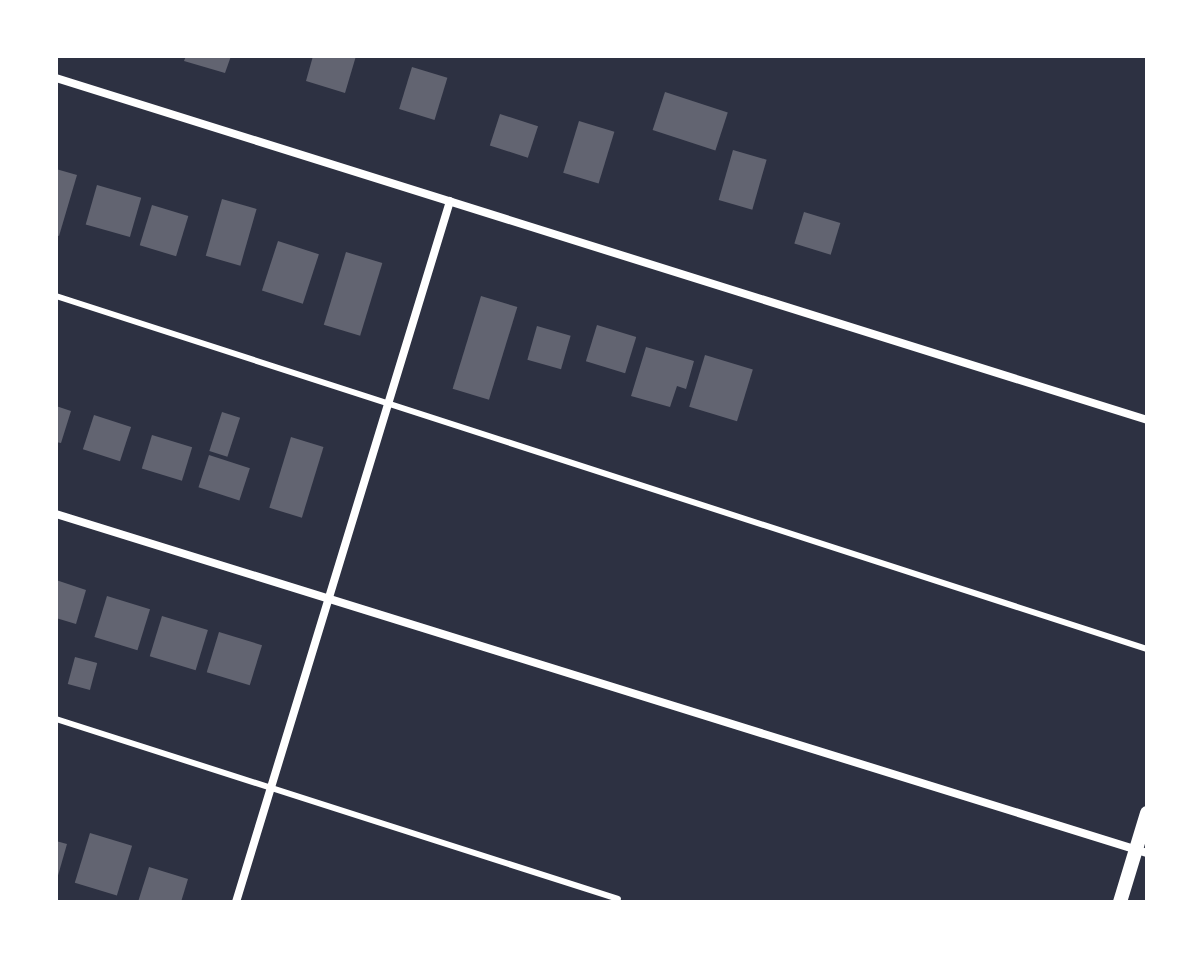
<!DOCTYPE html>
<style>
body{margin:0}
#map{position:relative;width:1203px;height:958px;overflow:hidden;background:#2d3142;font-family:"Open Sans",sans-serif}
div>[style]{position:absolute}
.building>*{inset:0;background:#626471;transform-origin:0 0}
.service>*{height:6px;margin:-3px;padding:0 3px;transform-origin:3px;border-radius:3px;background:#fff}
.minor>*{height:8px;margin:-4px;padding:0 4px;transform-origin:4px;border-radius:4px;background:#fff}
.tertiary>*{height:14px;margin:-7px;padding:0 7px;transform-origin:7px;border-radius:7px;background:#fff}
span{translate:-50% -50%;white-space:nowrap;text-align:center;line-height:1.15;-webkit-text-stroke:6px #fff;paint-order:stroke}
.frame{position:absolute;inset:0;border:58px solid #fff;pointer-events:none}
</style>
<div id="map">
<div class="building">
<i style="clip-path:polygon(186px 56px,231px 56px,225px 73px,184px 61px)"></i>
<i style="clip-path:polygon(313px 56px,356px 56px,345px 93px,306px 81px)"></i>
<i style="left:412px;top:67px;width:37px;height:44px;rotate:17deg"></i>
<i style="left:665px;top:92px;width:66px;height:40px;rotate:18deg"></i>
<i style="left:500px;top:114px;width:40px;height:33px;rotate:18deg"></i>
<i style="left:579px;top:121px;width:37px;height:54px;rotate:17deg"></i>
<i style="left:733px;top:150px;width:35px;height:52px;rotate:16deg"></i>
<i style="clip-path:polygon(56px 169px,77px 175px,59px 236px,56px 235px)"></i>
<i style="left:97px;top:185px;width:46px;height:41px;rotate:16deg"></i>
<i style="left:222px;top:199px;width:36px;height:59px;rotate:16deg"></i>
<i style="left:152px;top:205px;width:38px;height:42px;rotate:17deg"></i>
<i style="left:804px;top:212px;width:38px;height:33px;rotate:17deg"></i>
<i style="left:278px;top:241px;width:43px;height:52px;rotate:18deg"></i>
<i style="left:346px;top:252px;width:38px;height:76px;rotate:17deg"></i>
<i style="left:481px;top:296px;width:38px;height:97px;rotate:17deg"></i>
<i style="left:597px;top:325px;width:41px;height:38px;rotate:17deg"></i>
<i style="left:537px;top:326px;width:35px;height:35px;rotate:16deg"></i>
<i style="clip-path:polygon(646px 347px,694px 361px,686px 389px,677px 386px,670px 407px,631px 396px)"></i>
<i style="left:705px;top:355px;width:50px;height:54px;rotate:17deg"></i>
<i style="clip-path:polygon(56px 406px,71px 411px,61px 443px,56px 442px)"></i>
<i style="left:222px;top:412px;width:19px;height:41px;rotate:18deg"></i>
<i style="left:94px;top:415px;width:39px;height:36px;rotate:18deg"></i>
<i style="left:152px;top:435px;width:42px;height:35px;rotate:17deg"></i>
<i style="left:291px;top:437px;width:34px;height:74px;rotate:17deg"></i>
<i style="left:209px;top:455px;width:43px;height:34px;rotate:18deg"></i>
<i style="clip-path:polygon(56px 580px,86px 590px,76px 624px,56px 618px)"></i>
<i style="left:107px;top:596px;width:45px;height:43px;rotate:17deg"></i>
<i style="left:162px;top:616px;width:48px;height:42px;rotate:17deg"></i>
<i style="left:219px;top:632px;width:45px;height:42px;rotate:17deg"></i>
<i style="left:75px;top:657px;width:23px;height:28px;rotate:15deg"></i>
<i style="left:90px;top:833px;width:44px;height:52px;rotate:17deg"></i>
<i style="clip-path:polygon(56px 841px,67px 844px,57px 879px,56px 879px)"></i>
<i style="clip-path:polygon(149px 867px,188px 879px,181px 902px,138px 902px)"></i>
</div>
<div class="service">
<i style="left:56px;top:296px;width:1147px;rotate:17.93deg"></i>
<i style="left:56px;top:719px;width:590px;rotate:17.76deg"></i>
</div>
<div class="minor">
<i style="left:56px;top:78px;width:1143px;rotate:17.4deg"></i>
<i style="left:56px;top:514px;width:1142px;rotate:17.26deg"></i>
<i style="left:236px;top:902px;width:733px;rotate:-73.02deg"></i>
</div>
<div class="tertiary">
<i style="left:1120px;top:902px;width:93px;rotate:-73.1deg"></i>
</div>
<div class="frame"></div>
</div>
